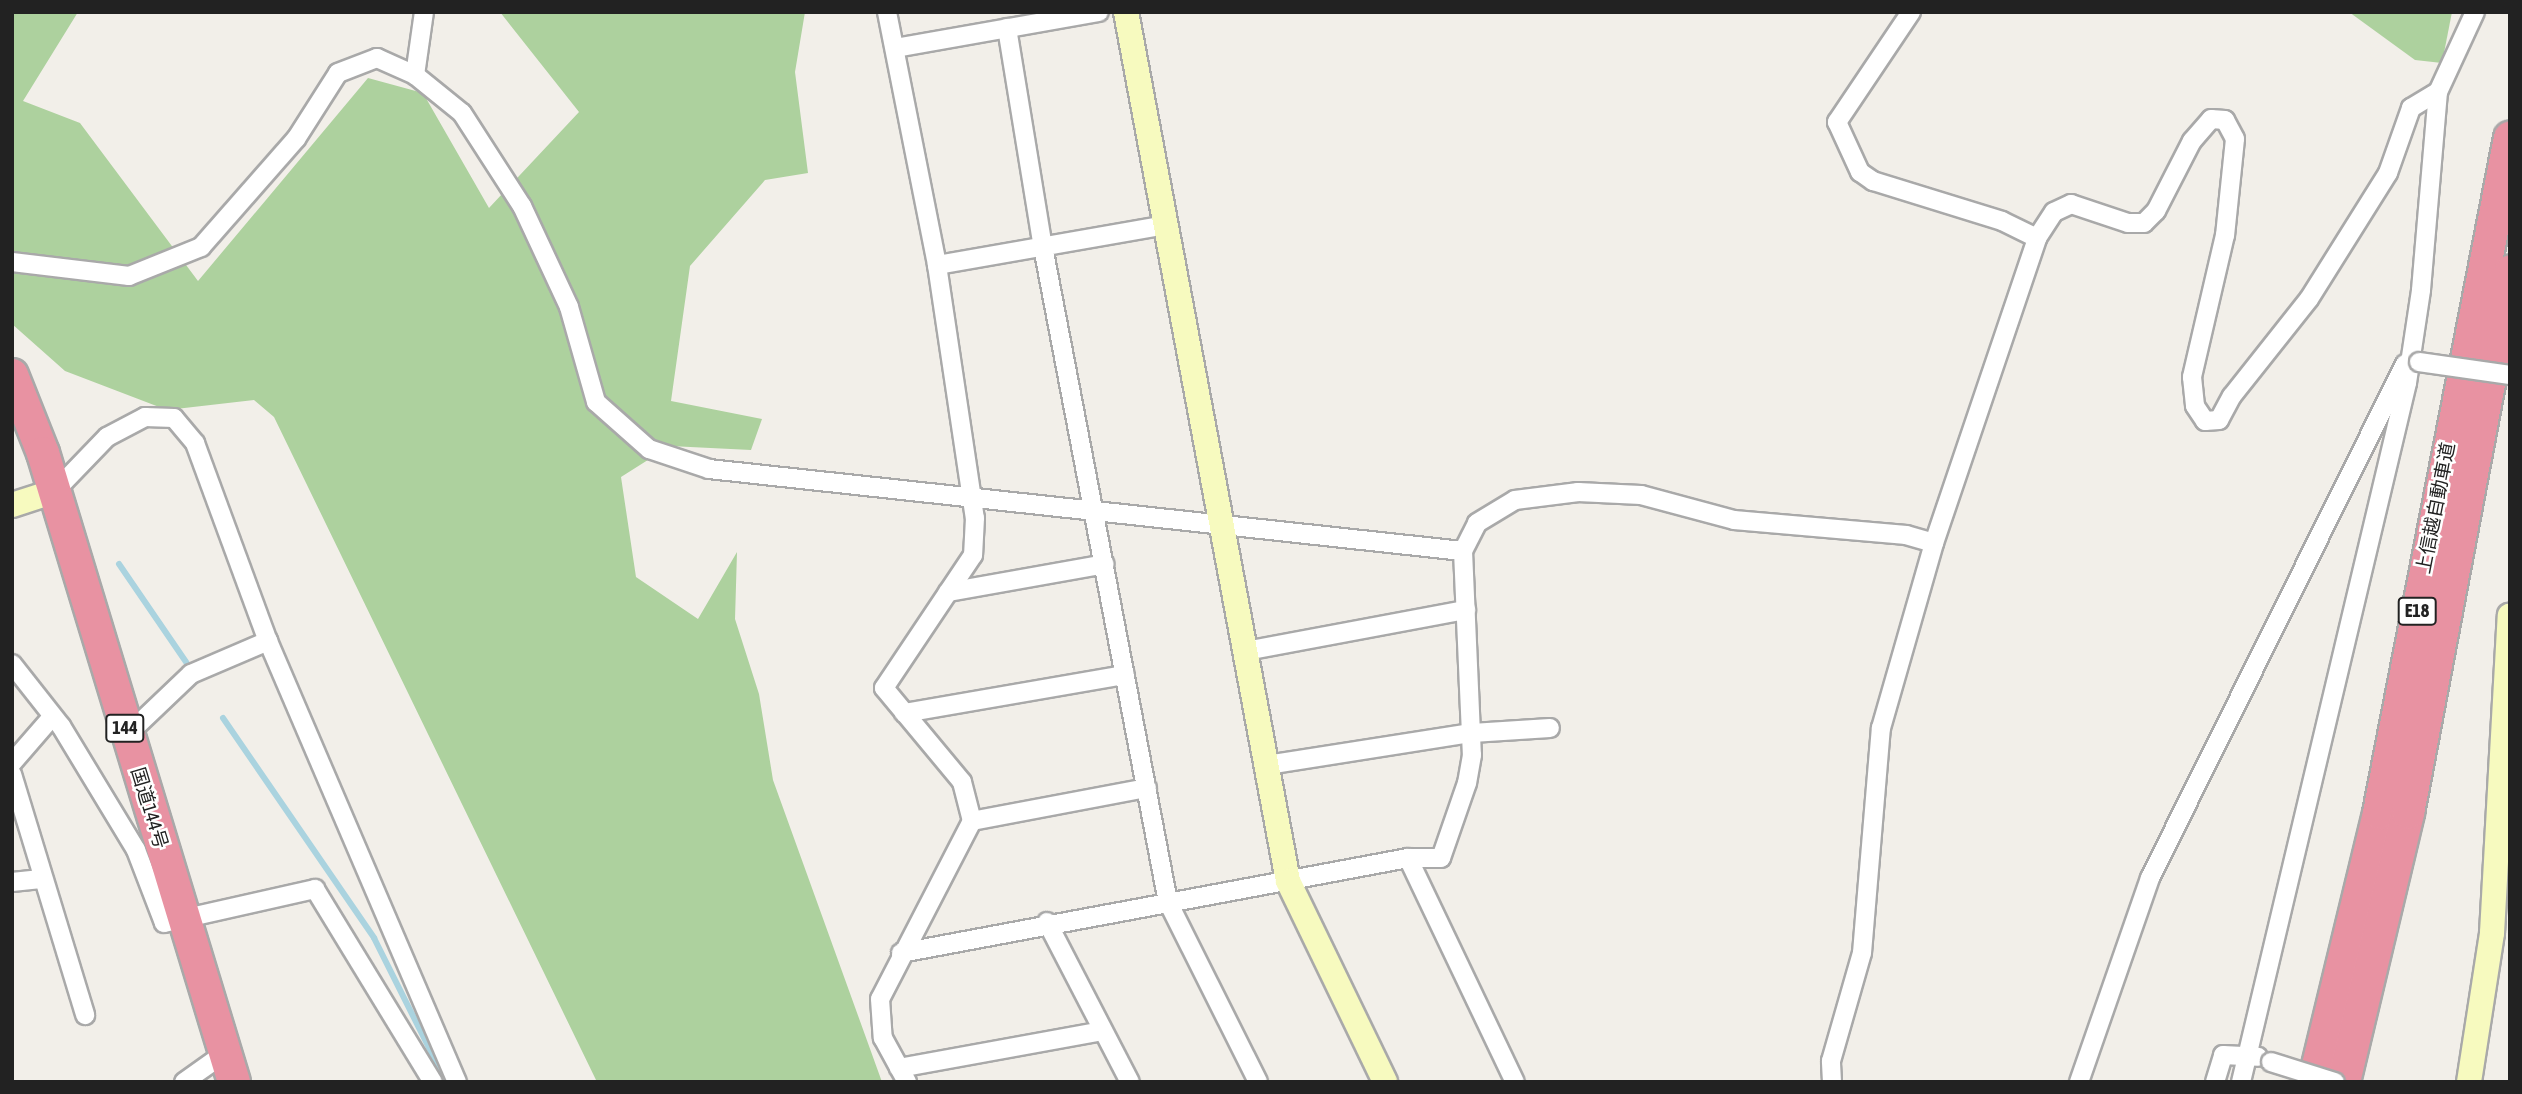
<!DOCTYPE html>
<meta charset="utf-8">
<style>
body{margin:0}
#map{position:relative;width:2522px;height:1094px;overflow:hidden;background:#f2efe9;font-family:"Asap Condensed","Noto Sans JP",sans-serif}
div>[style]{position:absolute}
.forest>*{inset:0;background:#add19e}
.stream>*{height:6px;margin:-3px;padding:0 3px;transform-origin:3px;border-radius:3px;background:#aad3df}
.roads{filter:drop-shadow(2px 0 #a9a9a9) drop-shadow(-2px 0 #a9a9a9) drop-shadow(0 2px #a9a9a9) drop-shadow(0 -2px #a9a9a9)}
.street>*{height:18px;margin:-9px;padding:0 9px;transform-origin:9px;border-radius:9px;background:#fff}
.secondary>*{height:24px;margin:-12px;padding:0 12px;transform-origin:12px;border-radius:12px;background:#f7fabf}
.highway>*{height:32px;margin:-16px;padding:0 16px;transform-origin:16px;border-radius:16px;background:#e892a2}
.bridges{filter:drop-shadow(2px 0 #a9a9a9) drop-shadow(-2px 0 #a9a9a9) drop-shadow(0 2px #a9a9a9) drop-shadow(0 -2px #a9a9a9)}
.street-bridge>*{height:18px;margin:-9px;padding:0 9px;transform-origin:9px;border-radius:9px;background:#fff}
span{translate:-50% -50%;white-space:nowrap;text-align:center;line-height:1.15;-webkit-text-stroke:5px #fff;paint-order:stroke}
.shield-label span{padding:2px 5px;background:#fff;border:2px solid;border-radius:5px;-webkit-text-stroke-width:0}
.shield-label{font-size:18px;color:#222;font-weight:700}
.street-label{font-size:19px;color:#222}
.frame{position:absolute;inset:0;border:14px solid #222;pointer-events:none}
</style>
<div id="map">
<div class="forest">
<i style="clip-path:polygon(12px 12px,78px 12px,23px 101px,80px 123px,198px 281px,368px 78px,423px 93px,489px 208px,579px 112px,500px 12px,805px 12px,795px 72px,808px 173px,765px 180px,690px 266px,671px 401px,762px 419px,751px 450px,670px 446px,621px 477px,636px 577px,698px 619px,737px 552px,735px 619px,759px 694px,773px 780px,882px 1082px,597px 1082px,274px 417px,254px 400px,167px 410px,65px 371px,12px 324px)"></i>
<i style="clip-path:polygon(2349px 12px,2452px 12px,2442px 63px,2415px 60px)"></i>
</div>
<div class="stream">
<i style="left:119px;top:564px;width:119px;rotate:55.6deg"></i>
<i style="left:223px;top:718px;width:267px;rotate:55.5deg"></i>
<i style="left:374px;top:938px;width:161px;rotate:63.4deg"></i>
</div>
<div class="roads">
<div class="street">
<i style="left:887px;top:12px;width:258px;rotate:78.8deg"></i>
<i style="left:937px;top:265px;width:256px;rotate:81.5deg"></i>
<i style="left:975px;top:518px;width:37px;rotate:93deg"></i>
<i style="left:973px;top:555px;width:160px;rotate:123.8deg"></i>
<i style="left:884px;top:688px;width:122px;rotate:50.3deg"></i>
<i style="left:962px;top:782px;width:40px;rotate:75.6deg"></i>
<i style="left:972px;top:821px;width:200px;rotate:117.3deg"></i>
<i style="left:880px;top:999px;width:39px;rotate:86deg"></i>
<i style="left:883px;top:1038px;width:50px;rotate:61.4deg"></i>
<i style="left:1911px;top:12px;width:133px;rotate:123.9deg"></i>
<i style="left:1837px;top:122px;width:55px;rotate:65.3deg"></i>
<i style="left:1860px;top:172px;width:16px;rotate:35deg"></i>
<i style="left:1873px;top:181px;width:135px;rotate:17.2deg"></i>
<i style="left:2002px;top:221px;width:39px;rotate:26deg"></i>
<i style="left:1007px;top:28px;width:222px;rotate:80.7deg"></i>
<i style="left:1043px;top:247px;width:667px;rotate:79.2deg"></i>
<i style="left:1168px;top:902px;width:201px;rotate:63.4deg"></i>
<i style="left:895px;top:48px;width:207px;rotate:-10deg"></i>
<i style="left:415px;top:75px;width:64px;rotate:-81.9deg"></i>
<i style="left:12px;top:262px;width:118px;rotate:6.8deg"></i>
<i style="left:129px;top:276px;width:78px;rotate:-21.9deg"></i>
<i style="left:201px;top:247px;width:144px;rotate:-48.7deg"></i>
<i style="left:296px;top:139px;width:78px;rotate:-57.5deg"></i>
<i style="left:338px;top:73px;width:42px;rotate:-21deg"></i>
<i style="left:377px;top:58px;width:42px;rotate:24.1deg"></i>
<i style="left:415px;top:75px;width:60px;rotate:39deg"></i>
<i style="left:462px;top:113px;width:111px;rotate:57.2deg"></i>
<i style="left:522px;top:206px;width:111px;rotate:65deg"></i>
<i style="left:569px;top:307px;width:99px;rotate:74.1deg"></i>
<i style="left:596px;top:402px;width:71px;rotate:41.6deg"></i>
<i style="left:649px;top:449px;width:63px;rotate:18.4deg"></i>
<i style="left:709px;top:469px;width:758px;rotate:6.21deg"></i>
<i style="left:1463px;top:551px;width:204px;rotate:87.5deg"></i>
<i style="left:1472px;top:755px;width:28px;rotate:100deg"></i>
<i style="left:1467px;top:783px;width:79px;rotate:109.1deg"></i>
<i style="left:1441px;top:858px;width:33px;rotate:180deg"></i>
<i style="left:1408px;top:858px;width:516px;rotate:169.39deg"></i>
<i style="left:937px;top:265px;width:233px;rotate:-9.9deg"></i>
<i style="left:55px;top:491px;width:75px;rotate:-46.1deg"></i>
<i style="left:107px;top:437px;width:43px;rotate:-27.8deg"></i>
<i style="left:145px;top:417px;width:29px;rotate:2deg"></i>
<i style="left:174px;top:418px;width:33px;rotate:50deg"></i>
<i style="left:195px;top:443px;width:211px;rotate:69.8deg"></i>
<i style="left:1463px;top:551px;width:31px;rotate:-63deg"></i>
<i style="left:1477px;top:523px;width:44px;rotate:-31.2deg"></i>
<i style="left:1515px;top:500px;width:64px;rotate:-7.2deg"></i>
<i style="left:1578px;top:492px;width:63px;rotate:2.7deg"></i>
<i style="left:1641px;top:495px;width:96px;rotate:15deg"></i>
<i style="left:1734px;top:520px;width:173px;rotate:5deg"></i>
<i style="left:1906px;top:535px;width:29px;rotate:16deg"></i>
<i style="left:948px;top:592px;width:159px;rotate:-10.1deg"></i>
<i style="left:1246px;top:651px;width:224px;rotate:-10.6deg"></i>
<i style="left:12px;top:664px;width:79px;rotate:51.7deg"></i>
<i style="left:61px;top:726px;width:145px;rotate:58.8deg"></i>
<i style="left:136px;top:850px;width:78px;rotate:69deg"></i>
<i style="left:164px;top:923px;width:155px;rotate:-12.7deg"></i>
<i style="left:315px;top:889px;width:226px;rotate:58.6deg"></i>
<i style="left:904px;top:713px;width:224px;rotate:-9.8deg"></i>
<i style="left:127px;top:735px;width:88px;rotate:-43.6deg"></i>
<i style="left:191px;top:674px;width:84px;rotate:-23.2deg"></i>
<i style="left:268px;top:641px;width:480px;rotate:66.8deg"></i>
<i style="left:12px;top:763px;width:61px;rotate:-49deg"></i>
<i style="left:1267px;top:765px;width:207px;rotate:-8.9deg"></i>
<i style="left:1472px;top:733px;width:78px;rotate:-3.7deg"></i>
<i style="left:12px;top:774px;width:252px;rotate:73.1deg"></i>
<i style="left:972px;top:821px;width:178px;rotate:-10.7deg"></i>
<i style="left:1408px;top:858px;width:248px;rotate:64.5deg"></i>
<i style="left:12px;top:882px;width:29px;rotate:-6deg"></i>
<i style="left:1047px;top:922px;width:180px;rotate:62.6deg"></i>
<i style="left:899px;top:1068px;width:207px;rotate:-10.3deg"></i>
<i style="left:184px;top:1082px;width:50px;rotate:-35.3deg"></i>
<i style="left:1832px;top:1082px;width:21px;rotate:-93deg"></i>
<i style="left:1831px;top:1061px;width:112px;rotate:-74deg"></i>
<i style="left:1862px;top:953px;width:226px;rotate:-85.2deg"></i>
<i style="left:1881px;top:728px;width:192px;rotate:-74deg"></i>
<i style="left:1934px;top:543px;width:322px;rotate:-71.3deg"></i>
<i style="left:2037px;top:238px;width:31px;rotate:-57deg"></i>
<i style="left:2054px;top:212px;width:19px;rotate:-25deg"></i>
<i style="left:2071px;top:204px;width:60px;rotate:18.4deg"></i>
<i style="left:2128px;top:223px;width:16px"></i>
<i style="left:2144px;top:223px;width:17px;rotate:-45deg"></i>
<i style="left:2156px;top:211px;width:79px;rotate:-62.8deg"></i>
<i style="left:2192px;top:141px;width:29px;rotate:-49deg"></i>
<i style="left:2211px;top:119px;width:14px;rotate:4deg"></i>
<i style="left:2225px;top:120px;width:21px;rotate:62deg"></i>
<i style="left:2235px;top:139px;width:97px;rotate:95.9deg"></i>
<i style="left:2225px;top:235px;width:146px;rotate:103.1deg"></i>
<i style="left:2192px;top:377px;width:29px;rotate:84deg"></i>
<i style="left:2195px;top:406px;width:18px;rotate:56deg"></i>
<i style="left:2205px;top:421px;width:14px;rotate:-4deg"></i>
<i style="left:2219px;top:420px;width:27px;rotate:-62deg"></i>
<i style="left:2232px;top:396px;width:124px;rotate:-51.6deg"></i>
<i style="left:2309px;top:299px;width:149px;rotate:-57.9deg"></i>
<i style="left:2388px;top:173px;width:69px;rotate:-70.5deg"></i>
<i style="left:2411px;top:108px;width:31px;rotate:-31deg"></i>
<i style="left:2079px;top:1082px;width:216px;rotate:-70.8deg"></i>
<i style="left:2150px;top:878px;width:574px;rotate:-63.61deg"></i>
<i style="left:2215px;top:1082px;width:28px;rotate:-73deg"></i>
<i style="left:2223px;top:1055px;width:35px;rotate:3deg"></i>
<i style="left:2241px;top:1082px;width:718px;rotate:-76.64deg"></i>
<i style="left:2407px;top:383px;width:94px;rotate:-81.4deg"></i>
<i style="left:2421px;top:290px;width:199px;rotate:-85.1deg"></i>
<i style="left:2438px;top:92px;width:88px;rotate:-65.2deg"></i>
</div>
<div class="secondary">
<i style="left:1126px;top:12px;width:884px;rotate:79.44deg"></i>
<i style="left:1288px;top:881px;width:223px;rotate:64.2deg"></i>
<i style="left:12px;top:505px;width:45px;rotate:-18deg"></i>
<i style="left:2469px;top:1082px;width:151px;rotate:-81.2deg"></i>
<i style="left:2492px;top:933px;width:318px;rotate:-86.8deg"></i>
</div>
<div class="highway">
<i style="left:12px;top:375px;width:84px;rotate:68.3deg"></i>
<i style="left:43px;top:453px;width:657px;rotate:73.11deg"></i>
<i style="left:2314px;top:1082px;width:277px;rotate:-76.4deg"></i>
<i style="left:2379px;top:813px;width:688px;rotate:-79.02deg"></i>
<i style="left:2344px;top:1082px;width:277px;rotate:-76.6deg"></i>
<i style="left:2408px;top:813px;width:551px;rotate:-79.32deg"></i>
</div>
</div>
<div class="bridges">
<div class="street-bridge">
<i style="left:2419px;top:362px;width:92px;rotate:8.1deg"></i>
<i style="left:2271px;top:1062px;width:67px;rotate:17.4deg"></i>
</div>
</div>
<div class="shield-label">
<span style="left:2417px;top:611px">E18</span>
<span style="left:125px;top:728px">144</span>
</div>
<div class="street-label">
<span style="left:2436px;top:508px;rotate:-79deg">上信越自動車道</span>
<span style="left:149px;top:808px;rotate:73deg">国道144号</span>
</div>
<div class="frame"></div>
</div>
